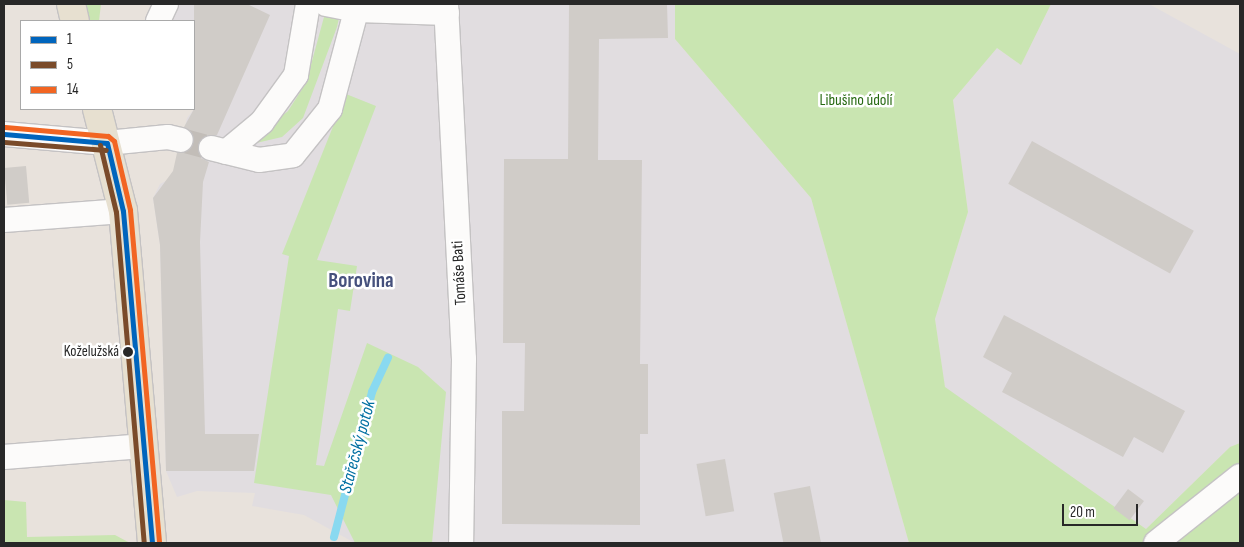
<!DOCTYPE html>
<meta charset="utf-8">
<style>
body{margin:0}
#map{position:relative;width:1244px;height:547px;overflow:hidden;background:#e8e2dc;font-family:"Sofia Sans Condensed",sans-serif}
div>[style]{position:absolute}
.industrial>*{inset:0;background:#e1dde0}
.green>*{inset:0;background:#c9e5b1}
.stream>*{height:8px;margin:-4px;padding:0 4px;transform-origin:4px;border-radius:4px;background:#89d9f0}
.building>*{inset:0;background:#d0ccc8;transform-origin:0 0}
.minor-tunnel>*{height:24px;margin-top:-12px;transform-origin:0;background:repeating-linear-gradient(90deg,#c2bdb8 0 24px,transparent 0 36px)}
.roads{filter:drop-shadow(1px 0 #c4c2c3) drop-shadow(-1px 0 #c4c2c3) drop-shadow(0 1px #c4c2c3) drop-shadow(0 -1px #c4c2c3)}
.minor>*{height:24px;margin:-12px;padding:0 12px;transform-origin:12px;border-radius:12px;background:#fcfbfa}
.major>*{height:28px;margin:-14px;padding:0 14px;transform-origin:14px;border-radius:14px;background:#e7e0d0}
.bus-1>*{height:5px;margin:-2.5px;padding:0 2.5px;transform-origin:2.5px;border-radius:2.5px;background:#0065bd}
.bus-2>*{height:5px;margin:-2.5px;padding:0 2.5px;transform-origin:2.5px;border-radius:2.5px;background:#7a4b2a}
.bus-3>*{height:5px;margin:-2.5px;padding:0 2.5px;transform-origin:2.5px;border-radius:2.5px;background:#f26522}
.dots>*{width:14px;height:14px;translate:-50% -50%;box-sizing:border-box;border:2px solid #fff;border-radius:50%}
span{translate:-50% -50%;white-space:nowrap;text-align:center;line-height:1.15;-webkit-text-stroke:5px #fff;paint-order:stroke}
.bus-label{font-size:15px;color:#282828}
.right{translate:-100% -50%;text-align:right}
.park-label{font-size:16px;color:#286a13}
.street-label{font-size:16px;color:#282828}
.water-label{font-size:18px;color:#0270a2;font-style:italic}
.district-label{font-size:21px;color:#45507c;font-weight:700}
.frame{position:absolute;inset:0;border:5px solid #282828;pointer-events:none}
.legend{position:absolute;left:20px;top:20px;width:175px;height:90px;box-sizing:border-box;background:#fff;border:1px solid #a9a9a9;margin:0;padding:6px 9px;list-style:none;font-size:15px;color:#282828}
.legend li{display:flex;align-items:center;gap:10px;height:25px}
.legend b{width:25px;border:1px solid #a9a9a9}
.scale{position:absolute;left:1062px;top:504px;width:76px;height:22px;box-sizing:border-box;border:2px solid #282828;border-top:0;padding-left:6px;font-size:15px;line-height:18px;white-space:nowrap;color:#282828;-webkit-text-stroke:4px #fff;paint-order:stroke}
</style>
<div id="map">
<div class="industrial">
<i style="clip-path:polygon(180px 4px,675px 4px,675px 39px,811px 198px,909px 543px,355px 543px,304px 515px,252px 506px,255px 493px,197px 491px,177px 497px,166px 471px,160px 245px,153px 198px,160px 184px,173px 177px,187px 118px,194px 109px,194px 21px,171px 21px)"></i>
<i style="clip-path:polygon(1051px 4px,1149px 4px,1240px 54px,1240px 443px,1230px 447px,1146px 529px,945px 388px,935px 319px,968px 212px,953px 100px,997px 48px,1021px 65px)"></i>
</div>
<div class="green">
<i style="clip-path:polygon(71px 4px,101px 4px,99px 21px,75px 21px)"></i>
<i style="clip-path:polygon(675px 4px,1051px 4px,1021px 65px,997px 48px,953px 100px,968px 212px,935px 319px,945px 387px,1146px 529px,1230px 447px,1240px 443px,1240px 543px,909px 543px,811px 198px,675px 39px)"></i>
<i style="clip-path:polygon(330px 14px,339px 18px,337px 27px,303px 118px,282px 137px,247px 145px,288px 111px,306px 83px,324px 17px)"></i>
<i style="clip-path:polygon(346px 94px,376px 106px,317px 260px,357px 266px,350px 311px,338px 309px,316px 465px,324px 466px,367px 343px,418px 367px,446px 392px,432px 543px,355px 543px,331px 495px,254px 483px,289px 256px,282px 254px)"></i>
<i style="clip-path:polygon(4px 500px,26px 502px,27px 537px,115px 535px,130px 543px,4px 543px)"></i>
</div>
<div class="stream">
<i style="left:334px;top:537px;width:150px;rotate:-75.3deg"></i>
<i style="left:372px;top:392px;width:38px;rotate:-65deg"></i>
</div>
<div class="building">
<i style="clip-path:polygon(194px 4px,247px 4px,270px 15px,217px 135px,207px 135px,198px 145px,201px 158px,209px 162px,203px 182px,200px 242px,205px 434px,259px 434px,254px 471px,166px 471px,160px 245px,153px 198px,173px 171px,177px 153px,185px 153px,194px 143px,184px 127px,194px 109px)"></i>
<i style="clip-path:polygon(569px 4px,667px 4px,668px 38px,599px 39px,598px 160px,642px 160px,640px 364px,648px 364px,648px 434px,640px 434px,640px 525px,502px 524px,502px 411px,524px 411px,525px 343px,503px 343px,504px 159px,568px 159px)"></i>
<i style="left:1032px;top:141px;width:185px;height:49px;rotate:29deg"></i>
<i style="left:26px;top:166px;width:37px;height:22px;rotate:85deg"></i>
<i style="clip-path:polygon(1004px 315px,1185px 411px,1163px 453px,1134px 437px,1123px 457px,1002px 392px,1012px 373px,983px 357px)"></i>
<i style="left:725px;top:459px;width:53px;height:29px;rotate:80deg"></i>
<i style="left:810px;top:486px;width:58px;height:37px;rotate:79deg"></i>
<i style="left:1128px;top:489px;width:20px;height:24px;rotate:37deg"></i>
</div>
<div class="minor-tunnel">
<i style="left:181px;top:140px;width:31px;rotate:15deg"></i>
</div>
<div class="roads">
<div class="minor">
<i style="left:326px;top:4px;width:32px;rotate:11deg"></i>
<i style="left:357px;top:10px;width:90px;rotate:1.9deg"></i>
<i style="left:446px;top:4px;width:355px;rotate:87.1deg"></i>
<i style="left:464px;top:359px;width:184px;rotate:90.9deg"></i>
<i style="left:158px;top:21px;width:19px;rotate:-65deg"></i>
<i style="left:4px;top:134px;width:103px;rotate:5deg"></i>
<i style="left:107px;top:143px;width:61px;rotate:-5.6deg"></i>
<i style="left:168px;top:137px;width:13px;rotate:13deg"></i>
<i style="left:211px;top:148px;width:49px;rotate:14deg"></i>
<i style="left:259px;top:160px;width:34px;rotate:-8deg"></i>
<i style="left:293px;top:155px;width:59px;rotate:-51.2deg"></i>
<i style="left:330px;top:109px;width:109px;rotate:-75.1deg"></i>
<i style="left:226px;top:152px;width:47px;rotate:-39.8deg"></i>
<i style="left:262px;top:122px;width:58px;rotate:-54.1deg"></i>
<i style="left:296px;top:75px;width:72px;rotate:-80.4deg"></i>
<i style="left:4px;top:220px;width:119px;rotate:-4.3deg"></i>
<i style="left:4px;top:457px;width:139px;rotate:-4.5deg"></i>
<i style="left:1156px;top:543px;width:107px;rotate:-38.6deg"></i>
</div>
<div class="major">
<i style="left:71px;top:4px;width:17px;rotate:77deg"></i>
<i style="left:97px;top:109px;width:105px;rotate:75.7deg"></i>
<i style="left:123px;top:211px;width:333px;rotate:85deg"></i>
</div>
</div>
<div class="bus-1">
<i style="left:4px;top:134px;width:103px;rotate:5deg"></i>
<i style="left:107px;top:143px;width:70px;rotate:76.8deg"></i>
<i style="left:123px;top:211px;width:333px;rotate:85deg"></i>
</div>
<div class="bus-2">
<i style="left:4px;top:142px;width:102px;rotate:4.5deg"></i>
<i style="left:100px;top:145px;width:69px;rotate:76.6deg"></i>
<i style="left:116px;top:212px;width:332px;rotate:85.2deg"></i>
</div>
<div class="bus-3">
<i style="left:5px;top:127px;width:103px;rotate:5deg"></i>
<i style="left:108px;top:136px;width:8px;rotate:40deg"></i>
<i style="left:114px;top:141px;width:71px;rotate:76.9deg"></i>
<i style="left:130px;top:210px;width:333px;rotate:85deg"></i>
</div>
<div class="dots">
<i style="left:128px;top:352px;background:#282828"></i>
</div>
<div class="bus-label">
<span class="right" style="left:119px;top:352px">Koželužská</span>
</div>
<div class="park-label">
<span style="left:856px;top:101px">Libušino údolí</span>
</div>
<div class="street-label">
<span style="left:460px;top:273px;rotate:-93deg">Tomáše Bati</span>
</div>
<div class="water-label">
<span style="left:358px;top:447px;rotate:-75deg">Stařečský potok</span>
</div>
<div class="district-label">
<span style="left:361px;top:281px">Borovina</span>
</div>
<div class="frame"></div>
<ul class="legend">
<li><b style="height:6px;background:#0065bd"></b>1</li>
<li><b style="height:6px;background:#7a4b2a"></b>5</li>
<li><b style="height:6px;background:#f26522"></b>14</li>
</ul>
<div class="scale">20 m</div>
</div>
